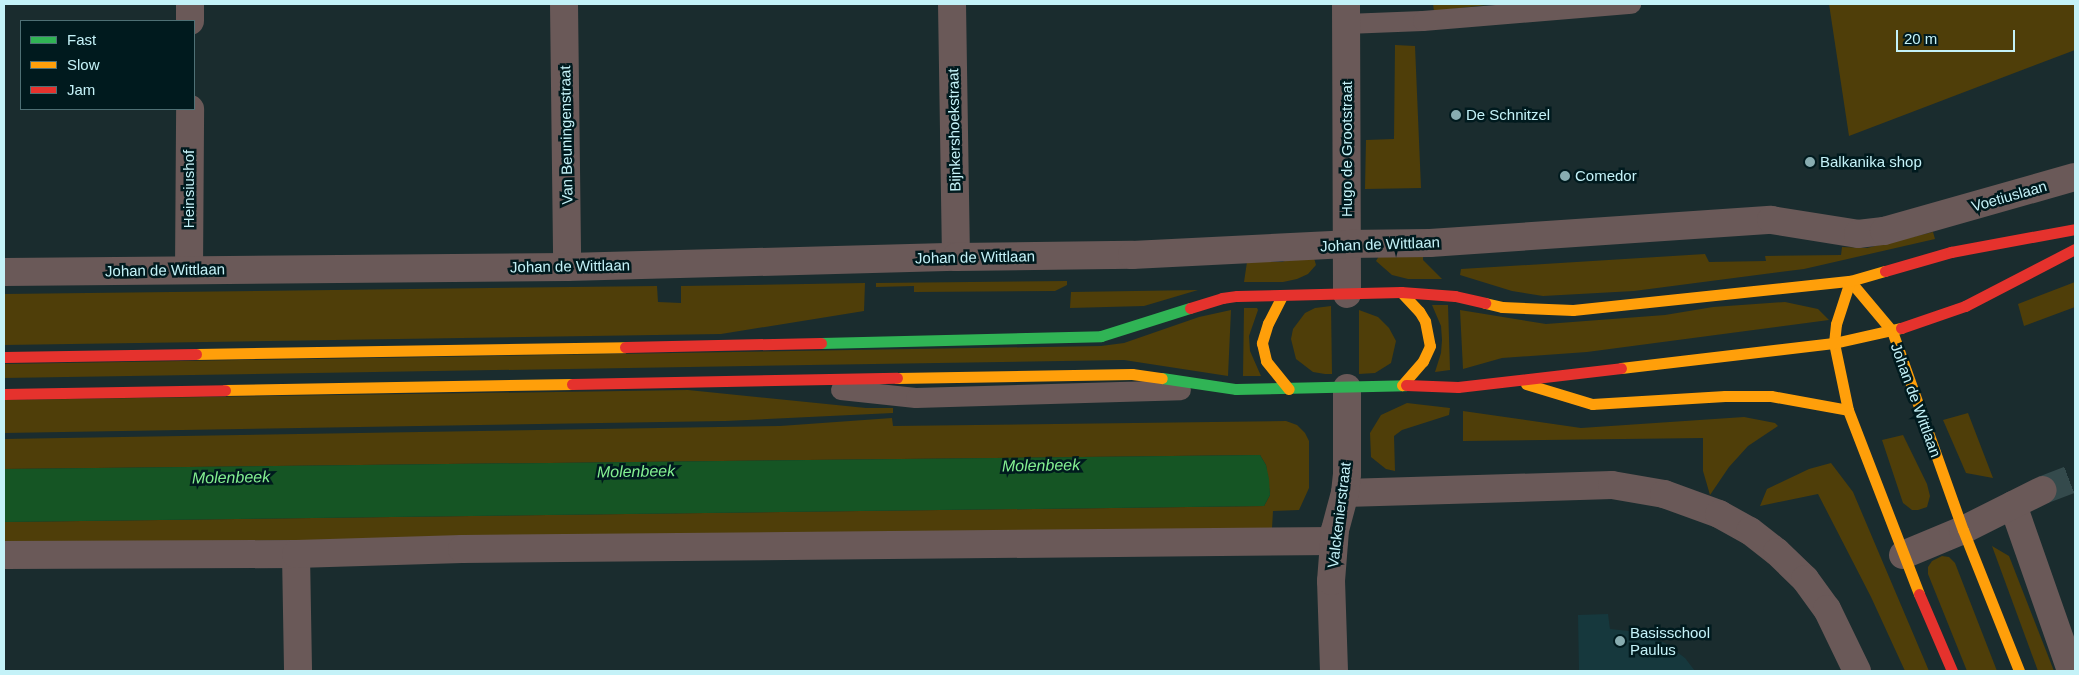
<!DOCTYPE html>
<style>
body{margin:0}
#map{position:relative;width:2079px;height:675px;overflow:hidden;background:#1a2c2e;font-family:Arial,sans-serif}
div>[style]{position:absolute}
.built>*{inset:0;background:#16383d}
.green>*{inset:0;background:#4f3e09}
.water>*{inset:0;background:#155524}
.street-tunnel>*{height:28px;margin-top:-14px;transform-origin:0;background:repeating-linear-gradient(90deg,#344a4c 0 28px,transparent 0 42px)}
.lane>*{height:20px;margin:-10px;padding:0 10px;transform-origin:10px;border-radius:10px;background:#6a5958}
.street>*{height:28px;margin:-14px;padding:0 14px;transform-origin:14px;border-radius:14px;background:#6a5958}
.fast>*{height:11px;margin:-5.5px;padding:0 5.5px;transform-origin:5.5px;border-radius:5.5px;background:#30b455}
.slow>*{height:11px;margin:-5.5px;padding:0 5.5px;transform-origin:5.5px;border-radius:5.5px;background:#ff9f0a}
.jam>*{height:11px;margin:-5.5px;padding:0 5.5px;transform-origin:5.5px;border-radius:5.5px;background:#e5322d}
.dots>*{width:14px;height:14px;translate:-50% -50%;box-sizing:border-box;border:2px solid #001a1e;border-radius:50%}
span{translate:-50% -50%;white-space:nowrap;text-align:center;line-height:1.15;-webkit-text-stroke:5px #001a1e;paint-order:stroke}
.poi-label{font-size:15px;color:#c4f2f8}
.left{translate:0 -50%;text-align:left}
.street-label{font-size:15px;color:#c4f2f8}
.water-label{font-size:16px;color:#83f091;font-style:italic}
.frame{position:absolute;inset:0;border:5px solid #c4f2f8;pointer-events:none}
.legend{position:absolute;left:20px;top:20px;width:175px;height:90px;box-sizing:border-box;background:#001a1e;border:1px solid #4e7075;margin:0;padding:6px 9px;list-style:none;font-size:15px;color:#c4f2f8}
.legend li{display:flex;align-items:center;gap:10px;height:25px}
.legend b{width:25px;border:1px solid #4e7075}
.scale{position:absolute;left:1896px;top:30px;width:119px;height:22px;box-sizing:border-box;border:2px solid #c4f2f8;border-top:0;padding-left:6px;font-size:15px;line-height:18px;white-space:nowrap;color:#c4f2f8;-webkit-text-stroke:4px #001a1e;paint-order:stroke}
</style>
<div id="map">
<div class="built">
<i style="clip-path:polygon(1608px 614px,1610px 629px,1638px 632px,1665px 643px,1685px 658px,1695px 671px,1579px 671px,1578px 615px)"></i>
</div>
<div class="green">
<i style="clip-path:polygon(1433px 4px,1487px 4px,1487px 5px,1434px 11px)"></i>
<i style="clip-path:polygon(1829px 4px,2075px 4px,2075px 50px,1849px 136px)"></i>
<i style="clip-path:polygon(1395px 45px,1415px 46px,1421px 188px,1365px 189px,1366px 140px,1394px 139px)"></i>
<i style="clip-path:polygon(1933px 232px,1935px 239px,1804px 269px,1634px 291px,1543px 296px,1512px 291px,1460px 275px,1461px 269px,1705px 254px,1709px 262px,1766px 261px,1765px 256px,1841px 255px,1842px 247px,1867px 248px)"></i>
<i style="clip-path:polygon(1423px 254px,1423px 260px,1442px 279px,1408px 279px,1392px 275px,1376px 261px,1379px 256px)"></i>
<i style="clip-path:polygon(1314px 258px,1316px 265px,1308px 274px,1297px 279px,1283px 282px,1244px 282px,1247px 262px,1282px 262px,1288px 260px)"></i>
<i style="clip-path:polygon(1067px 281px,1067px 285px,1055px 291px,914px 292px,914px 286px,876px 287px,876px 283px)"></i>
<i style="clip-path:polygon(2075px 282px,2075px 307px,2024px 326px,2018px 304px)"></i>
<i style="clip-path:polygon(865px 283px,864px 311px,721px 334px,4px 345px,4px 294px,657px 286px,658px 302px,681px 303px,681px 286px)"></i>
<i style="clip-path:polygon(1198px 290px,1144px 306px,1070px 308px,1071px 292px)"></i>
<i style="clip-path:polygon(1785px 302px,1818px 309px,1829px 320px,1587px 352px,1502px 358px,1463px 369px,1460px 310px,1546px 324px,1665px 315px,1713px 307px)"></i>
<i style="clip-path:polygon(1432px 305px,1448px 305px,1450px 370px,1435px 372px,1441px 353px,1442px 340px,1441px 326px)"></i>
<i style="clip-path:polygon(1331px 306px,1332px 374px,1325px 374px,1313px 372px,1296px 359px,1291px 339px,1293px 329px,1305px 313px,1315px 308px)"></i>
<i style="clip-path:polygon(1244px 308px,1257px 308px,1258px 310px,1249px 336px,1250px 351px,1261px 376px,1243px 376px)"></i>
<i style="clip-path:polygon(1231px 310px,1228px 376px,1124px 360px,4px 378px,4px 364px,1101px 346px,1124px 343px,1199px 317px)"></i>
<i style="clip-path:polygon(1359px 310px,1378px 317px,1389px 328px,1396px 341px,1391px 363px,1375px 373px,1359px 374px)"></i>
<i style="clip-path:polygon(688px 390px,866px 408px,893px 408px,893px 413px,725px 421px,4px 433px,4px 400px)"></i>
<i style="clip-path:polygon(1407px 403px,1450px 408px,1449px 415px,1402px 430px,1394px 436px,1395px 471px,1386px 469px,1371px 457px,1370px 433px,1381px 415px)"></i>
<i style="clip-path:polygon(1463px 411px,1581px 428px,1744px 417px,1775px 423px,1778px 426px,1748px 446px,1729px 467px,1710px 495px,1703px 471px,1703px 438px,1463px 441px)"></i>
<i style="clip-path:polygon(1968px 413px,1993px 478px,1966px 473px,1943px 420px)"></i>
<i style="clip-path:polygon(892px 418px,893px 426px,1286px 421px,1297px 425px,1305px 433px,1309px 441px,1309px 488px,1299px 510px,1273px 511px,1272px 528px,4px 544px,4px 522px,1264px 506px,1270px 495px,1266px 465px,1260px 455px,4px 469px,4px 439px,780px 426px)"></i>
<i style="clip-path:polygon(1903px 435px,1927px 484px,1930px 496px,1927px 507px,1918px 510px,1912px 510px,1903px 503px,1882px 440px)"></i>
<i style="clip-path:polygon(1831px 463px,1853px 492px,1929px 671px,1905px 671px,1871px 597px,1818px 494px,1760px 506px,1767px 489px,1809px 469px)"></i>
<i style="clip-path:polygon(1992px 546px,2009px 556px,2054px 671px,2038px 671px)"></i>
<i style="clip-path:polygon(1942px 556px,1949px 557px,1955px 563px,1997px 671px,1967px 671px,1928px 574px,1928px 567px,1932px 561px)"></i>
</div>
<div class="water">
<i style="clip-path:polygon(1260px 455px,1266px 465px,1269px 479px,1270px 495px,1264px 506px,4px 522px,4px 469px)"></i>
</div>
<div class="street-tunnel">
<i style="left:2043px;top:490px;width:34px;rotate:-21deg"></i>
</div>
<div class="lane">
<i style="left:1346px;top:24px;width:77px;rotate:-2.2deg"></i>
<i style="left:1423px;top:21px;width:209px;rotate:-4.7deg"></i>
<i style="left:841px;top:390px;width:75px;rotate:6.1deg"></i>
<i style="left:916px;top:398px;width:265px;rotate:-1.7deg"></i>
</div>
<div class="street">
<i style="left:564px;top:4px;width:263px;rotate:89.3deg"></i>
<i style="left:952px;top:4px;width:253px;rotate:89.1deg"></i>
<i style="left:1346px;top:4px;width:290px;rotate:89.8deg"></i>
<i style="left:190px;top:21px;width:16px;rotate:-90deg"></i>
<i style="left:189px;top:270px;width:161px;rotate:-89.6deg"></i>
<i style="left:4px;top:272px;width:563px;rotate:-0.51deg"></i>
<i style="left:567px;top:267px;width:389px;rotate:-1.5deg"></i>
<i style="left:956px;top:257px;width:176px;rotate:-0.7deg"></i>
<i style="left:1132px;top:255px;width:215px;rotate:-2.9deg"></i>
<i style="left:1347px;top:244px;width:83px;rotate:-0.7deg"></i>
<i style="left:1430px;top:243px;width:342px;rotate:-3.9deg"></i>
<i style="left:1771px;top:220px;width:88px;rotate:9.1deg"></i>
<i style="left:1858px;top:234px;width:26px;rotate:-7deg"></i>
<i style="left:1884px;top:231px;width:198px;rotate:-15.8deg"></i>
<i style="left:1345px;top:493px;width:267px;rotate:-1.7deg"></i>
<i style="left:1612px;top:485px;width:53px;rotate:9.8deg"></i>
<i style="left:1664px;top:494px;width:59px;rotate:20deg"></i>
<i style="left:1719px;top:514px;width:35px;rotate:29deg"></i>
<i style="left:1750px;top:531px;width:34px;rotate:38deg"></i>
<i style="left:1777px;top:552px;width:39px;rotate:44deg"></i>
<i style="left:1805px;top:579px;width:37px;rotate:54deg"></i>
<i style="left:1827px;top:609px;width:69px;rotate:64.2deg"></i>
<i style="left:2013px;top:505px;width:176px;rotate:70.7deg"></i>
<i style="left:296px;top:554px;width:117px;rotate:89deg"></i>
<i style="left:4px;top:555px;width:292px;rotate:-0.2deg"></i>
<i style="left:296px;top:554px;width:166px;rotate:-1.7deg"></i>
<i style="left:462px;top:549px;width:872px;rotate:-0.53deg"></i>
<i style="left:1903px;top:555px;width:65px;rotate:-22.6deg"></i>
<i style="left:1963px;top:530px;width:89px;rotate:-26.6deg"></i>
<i style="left:1334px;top:671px;width:90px;rotate:-91.9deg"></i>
<i style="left:1331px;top:581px;width:51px;rotate:-85.5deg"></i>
<i style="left:1335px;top:530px;width:38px;rotate:-75deg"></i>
<i style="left:1345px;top:493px;width:19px;rotate:-84deg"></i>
<i style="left:1347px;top:474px;width:86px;rotate:-90deg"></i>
</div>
<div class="fast">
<i style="left:821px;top:343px;width:280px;rotate:-1.4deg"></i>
<i style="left:1101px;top:336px;width:93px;rotate:-17.5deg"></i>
<i style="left:1162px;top:378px;width:75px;rotate:8.5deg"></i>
<i style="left:1236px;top:389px;width:170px;rotate:-1.3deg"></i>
</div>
<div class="slow">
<i style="left:1850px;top:281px;width:65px;rotate:50deg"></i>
<i style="left:1892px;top:331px;width:211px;rotate:70.4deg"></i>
<i style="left:1963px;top:530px;width:152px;rotate:68.3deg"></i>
<i style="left:1850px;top:281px;width:45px;rotate:108deg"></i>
<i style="left:1836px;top:324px;width:19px;rotate:96deg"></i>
<i style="left:1834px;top:343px;width:68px;rotate:78.2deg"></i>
<i style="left:1848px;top:410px;width:197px;rotate:68.9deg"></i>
<i style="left:1401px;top:292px;width:26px;rotate:47deg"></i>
<i style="left:1419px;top:311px;width:12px;rotate:59deg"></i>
<i style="left:1425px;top:321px;width:25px;rotate:79deg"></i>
<i style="left:1430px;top:346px;width:17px;rotate:115deg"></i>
<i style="left:1423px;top:361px;width:32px;rotate:131deg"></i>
<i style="left:1282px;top:296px;width:30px;rotate:117deg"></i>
<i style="left:1268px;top:323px;width:21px;rotate:107deg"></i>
<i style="left:1262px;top:343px;width:18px;rotate:77deg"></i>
<i style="left:1266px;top:361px;width:36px;rotate:51deg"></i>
<i style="left:1485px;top:303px;width:17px;rotate:13deg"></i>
<i style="left:1502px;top:307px;width:71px;rotate:2.4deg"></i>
<i style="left:1573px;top:310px;width:279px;rotate:-6deg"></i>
<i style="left:1850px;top:281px;width:36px;rotate:-16deg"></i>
<i style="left:196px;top:354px;width:429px;rotate:-0.9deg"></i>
<i style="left:1621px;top:368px;width:214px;rotate:-6.7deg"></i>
<i style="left:1834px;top:343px;width:69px;rotate:-12.6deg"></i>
<i style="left:897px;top:378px;width:235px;rotate:-1deg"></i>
<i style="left:1132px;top:374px;width:30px;rotate:8deg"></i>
<i style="left:1526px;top:384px;width:69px;rotate:16.9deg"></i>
<i style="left:1592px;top:404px;width:133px;rotate:-3.4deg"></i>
<i style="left:1725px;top:396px;width:46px"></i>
<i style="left:1771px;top:396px;width:78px;rotate:10.3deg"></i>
<i style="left:225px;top:390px;width:347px;rotate:-1deg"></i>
</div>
<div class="jam">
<i style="left:1885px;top:271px;width:69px;rotate:-16.1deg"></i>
<i style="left:1951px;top:252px;width:126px;rotate:-10.5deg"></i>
<i style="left:1190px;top:308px;width:34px;rotate:-17deg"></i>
<i style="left:1222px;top:298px;width:15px;rotate:-8deg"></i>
<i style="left:1237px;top:296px;width:164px;rotate:-1.4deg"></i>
<i style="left:1401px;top:292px;width:54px;rotate:4.2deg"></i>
<i style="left:1455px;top:296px;width:31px;rotate:13deg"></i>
<i style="left:1901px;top:328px;width:68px;rotate:-19deg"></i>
<i style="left:1965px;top:306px;width:124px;rotate:-27.4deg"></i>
<i style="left:625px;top:347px;width:196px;rotate:-1.2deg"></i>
<i style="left:4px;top:357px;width:192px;rotate:-0.9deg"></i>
<i style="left:572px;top:384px;width:325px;rotate:-1.1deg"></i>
<i style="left:1406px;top:385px;width:52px;rotate:2.2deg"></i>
<i style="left:1458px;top:387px;width:164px;rotate:-6.6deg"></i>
<i style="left:4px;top:394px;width:221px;rotate:-1deg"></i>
<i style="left:1919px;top:594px;width:84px;rotate:66.8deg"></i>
</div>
<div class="dots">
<i style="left:1456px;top:115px;background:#88adb1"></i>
<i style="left:1810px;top:162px;background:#88adb1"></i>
<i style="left:1565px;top:176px;background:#88adb1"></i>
<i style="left:1620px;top:641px;background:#88adb1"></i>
</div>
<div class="poi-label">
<span class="left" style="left:1466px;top:115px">De Schnitzel</span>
<span class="left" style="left:1820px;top:162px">Balkanika shop</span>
<span class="left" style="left:1575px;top:176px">Comedor</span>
<span class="left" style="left:1630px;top:641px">Basisschool<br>Paulus</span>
</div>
<div class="street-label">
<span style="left:954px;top:130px;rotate:-91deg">Bijnkershoekstraat</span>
<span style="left:566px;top:135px;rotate:-91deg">Van Beuningenstraat</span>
<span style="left:1347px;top:149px;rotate:-90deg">Hugo de Grootstraat</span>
<span style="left:189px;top:189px;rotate:-90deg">Heinsiushof</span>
<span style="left:2009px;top:196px;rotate:-16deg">Voetiuslaan</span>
<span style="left:1380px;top:244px;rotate:-2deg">Johan de Wittlaan</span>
<span style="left:975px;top:257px;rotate:-1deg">Johan de Wittlaan</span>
<span style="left:570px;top:266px;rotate:-1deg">Johan de Wittlaan</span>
<span style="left:165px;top:270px;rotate:-1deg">Johan de Wittlaan</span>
<span style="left:1916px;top:400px;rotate:70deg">Johan de Wittlaan</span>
<span style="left:1339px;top:515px;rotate:-83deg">Valckenierstraat</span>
</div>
<div class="water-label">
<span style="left:1041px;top:466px;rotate:-1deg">Molenbeek</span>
<span style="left:636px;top:472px;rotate:-1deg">Molenbeek</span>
<span style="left:231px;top:478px;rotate:-1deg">Molenbeek</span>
</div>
<div class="frame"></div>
<ul class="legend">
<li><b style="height:6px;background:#30b455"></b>Fast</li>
<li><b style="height:6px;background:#ff9f0a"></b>Slow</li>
<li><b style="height:6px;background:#e5322d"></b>Jam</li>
</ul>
<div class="scale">20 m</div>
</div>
